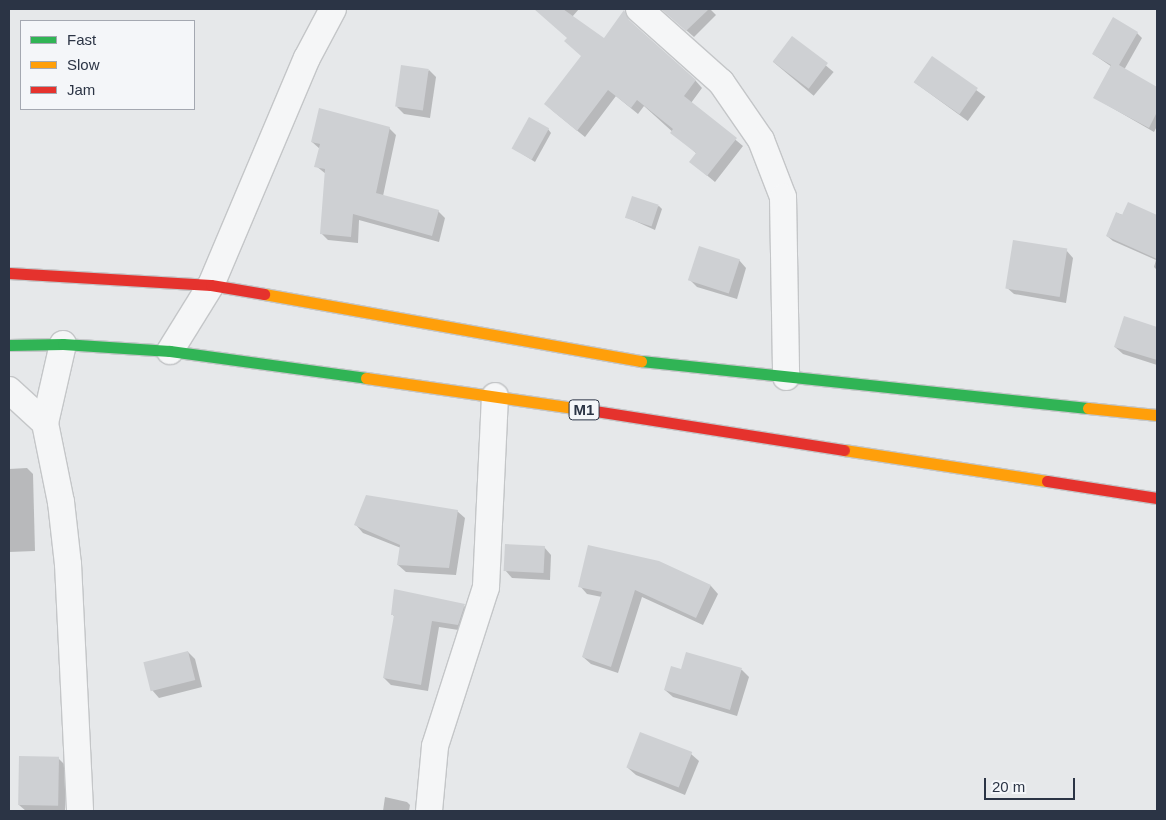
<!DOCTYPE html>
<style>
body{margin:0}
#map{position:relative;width:1166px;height:820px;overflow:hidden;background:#e6e8ea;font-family:Arial,sans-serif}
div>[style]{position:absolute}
.shadow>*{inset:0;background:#0003;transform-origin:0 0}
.building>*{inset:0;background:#ced0d3;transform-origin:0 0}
.roads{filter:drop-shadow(1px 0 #c4c6c8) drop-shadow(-1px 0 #c4c6c8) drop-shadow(0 1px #c4c6c8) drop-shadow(0 -1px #c4c6c8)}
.street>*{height:26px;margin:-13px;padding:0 13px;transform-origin:13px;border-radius:13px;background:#f5f6f7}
.fast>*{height:11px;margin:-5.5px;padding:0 5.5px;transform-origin:5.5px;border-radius:5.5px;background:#30b455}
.slow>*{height:11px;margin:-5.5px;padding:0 5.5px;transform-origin:5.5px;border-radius:5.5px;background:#ff9f0a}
.jam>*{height:11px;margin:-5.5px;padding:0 5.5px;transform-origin:5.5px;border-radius:5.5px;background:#e5322d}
span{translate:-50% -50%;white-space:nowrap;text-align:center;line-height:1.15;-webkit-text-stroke:5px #f4f6f9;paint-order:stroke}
.shield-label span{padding:1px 4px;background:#f4f6f9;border:1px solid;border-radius:4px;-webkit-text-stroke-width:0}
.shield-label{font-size:15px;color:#2b3445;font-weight:700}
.frame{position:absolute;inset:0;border:10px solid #2b3445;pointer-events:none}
.legend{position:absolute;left:20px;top:20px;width:175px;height:90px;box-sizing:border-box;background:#f4f6f9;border:1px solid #a4a8b1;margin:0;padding:6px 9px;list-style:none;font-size:15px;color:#2b3445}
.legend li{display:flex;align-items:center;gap:10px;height:25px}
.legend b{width:25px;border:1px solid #a4a8b1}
.scale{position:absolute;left:984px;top:778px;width:91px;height:22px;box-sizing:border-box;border:2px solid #2b3445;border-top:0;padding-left:6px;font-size:15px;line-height:18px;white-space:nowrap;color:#2b3445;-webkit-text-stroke:4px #f4f6f9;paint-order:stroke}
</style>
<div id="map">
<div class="shadow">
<i style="clip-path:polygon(536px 9px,579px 9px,572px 17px,604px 40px,695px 80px,702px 88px,691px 103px,743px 146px,715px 182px,691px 162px,697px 154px,644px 106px,638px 114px,616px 96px,585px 137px,553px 111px,546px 104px,583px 57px,568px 38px)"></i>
<i style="clip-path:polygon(662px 9px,710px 9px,716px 15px,694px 37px)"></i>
<i style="clip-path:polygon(1137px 33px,1142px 38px,1124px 70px,1157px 88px,1157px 126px,1154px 132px,1095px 98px,1112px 67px,1093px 54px)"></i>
<i style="left:793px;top:38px;width:53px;height:31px;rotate:40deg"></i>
<i style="left:932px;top:58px;width:66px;height:30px;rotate:36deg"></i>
<i style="clip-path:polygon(429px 70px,436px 77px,430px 118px,404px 114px,397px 107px)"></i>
<i style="clip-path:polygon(389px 128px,396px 135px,383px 196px,438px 211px,445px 218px,439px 242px,359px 220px,358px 243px,328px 240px,321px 233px,326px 174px,316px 166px,320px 149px,312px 142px)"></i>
<i style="clip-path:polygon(548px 129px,551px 133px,535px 162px,513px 148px)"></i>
<i style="clip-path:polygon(659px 206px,662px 209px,655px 230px,626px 217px)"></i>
<i style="clip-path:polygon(1117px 213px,1157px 227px,1157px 270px,1154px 267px,1156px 260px,1113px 241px,1107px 236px)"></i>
<i style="clip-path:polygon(1066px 250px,1073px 258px,1066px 303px,1014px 294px,1006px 287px)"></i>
<i style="clip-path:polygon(739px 260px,746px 268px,737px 299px,697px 287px,690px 280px)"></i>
<i style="clip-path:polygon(1124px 318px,1157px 328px,1157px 365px,1123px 354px,1115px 347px)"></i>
<i style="clip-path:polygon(27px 468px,33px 474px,35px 551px,9px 552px,9px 469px)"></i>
<i style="clip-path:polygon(457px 511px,465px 518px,456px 575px,406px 572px,398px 565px,401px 548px,363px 533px,356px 525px)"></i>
<i style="clip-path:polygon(544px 547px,551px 555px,550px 580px,512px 578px,505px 570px)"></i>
<i style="clip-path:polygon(658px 562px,711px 586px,718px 594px,703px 625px,642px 597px,618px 673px,591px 664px,583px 657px,602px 597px,587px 594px,580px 586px)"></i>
<i style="clip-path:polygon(464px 606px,471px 612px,465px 631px,439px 627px,428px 691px,391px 685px,384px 678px,395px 617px,392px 614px)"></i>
<i style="clip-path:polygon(188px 652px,195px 659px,202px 687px,159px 698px,152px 690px)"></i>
<i style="clip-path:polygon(742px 670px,749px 677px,737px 716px,673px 697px,665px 690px,682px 671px)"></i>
<i style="clip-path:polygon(691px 754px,699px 761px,685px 795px,636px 775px,628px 768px)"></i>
<i style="clip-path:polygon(58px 758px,65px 765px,65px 811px,26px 811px,19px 805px)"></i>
<i style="clip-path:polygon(385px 797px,407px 802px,410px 805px,409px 811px,383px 811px)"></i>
</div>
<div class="building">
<i style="clip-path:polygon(534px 9px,563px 9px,604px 38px,624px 10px,629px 20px,696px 80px,684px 96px,737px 138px,707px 176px,689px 162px,696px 153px,670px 133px,673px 129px,637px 100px,631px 108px,608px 90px,577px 131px,544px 104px,581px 56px,564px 41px,567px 38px)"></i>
<i style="clip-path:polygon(661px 9px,709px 9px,686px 31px)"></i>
<i style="clip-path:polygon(1113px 17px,1138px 32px,1119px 65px,1157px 87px,1157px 112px,1149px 128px,1093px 98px,1111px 65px,1092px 54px)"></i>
<i style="left:792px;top:36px;width:45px;height:32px;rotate:37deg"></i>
<i style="left:932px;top:56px;width:56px;height:32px;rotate:35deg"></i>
<i style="left:401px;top:65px;width:28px;height:42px;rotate:8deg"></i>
<i style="clip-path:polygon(319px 108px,390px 127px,376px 193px,439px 210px,432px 236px,353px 214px,351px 237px,320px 234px,325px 169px,314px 167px,320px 144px,311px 142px)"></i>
<i style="left:529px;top:117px;width:23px;height:36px;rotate:29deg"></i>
<i style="left:632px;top:196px;width:28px;height:23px;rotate:18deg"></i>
<i style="clip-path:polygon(1128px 202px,1157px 215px,1157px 259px,1106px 236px,1116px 212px,1122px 215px)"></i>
<i style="left:1013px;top:240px;width:55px;height:49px;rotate:9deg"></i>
<i style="left:699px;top:246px;width:43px;height:36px;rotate:18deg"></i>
<i style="clip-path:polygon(1124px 316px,1157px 327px,1157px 360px,1114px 347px)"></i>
<i style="clip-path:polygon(366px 495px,458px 510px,449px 568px,397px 565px,400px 545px,354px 525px)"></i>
<i style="left:505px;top:544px;width:40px;height:27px;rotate:3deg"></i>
<i style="clip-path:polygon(588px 545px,659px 561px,711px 585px,696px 618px,635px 590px,611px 667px,582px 657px,602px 592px,578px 587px)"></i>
<i style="clip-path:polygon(394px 589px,465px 604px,458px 625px,432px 621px,421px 685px,383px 678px,394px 615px,391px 615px)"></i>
<i style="left:188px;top:651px;width:30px;height:46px;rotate:76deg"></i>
<i style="clip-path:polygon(686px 652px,742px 668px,730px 710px,664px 690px,671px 666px,681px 669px)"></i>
<i style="left:640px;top:732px;width:56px;height:38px;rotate:21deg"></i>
<i style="left:19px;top:756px;width:40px;height:49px;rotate:1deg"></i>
</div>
<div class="roads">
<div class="street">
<i style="left:639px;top:9px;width:110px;rotate:41.7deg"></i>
<i style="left:721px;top:82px;width:70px;rotate:55.4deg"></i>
<i style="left:761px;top:140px;width:61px;rotate:68.9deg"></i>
<i style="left:783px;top:197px;width:180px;rotate:89deg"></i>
<i style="left:63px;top:344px;width:81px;rotate:102.8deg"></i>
<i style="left:45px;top:423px;width:81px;rotate:78.6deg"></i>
<i style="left:61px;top:502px;width:62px;rotate:83.6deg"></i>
<i style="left:68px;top:564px;width:247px;rotate:87.2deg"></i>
<i style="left:170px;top:351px;width:78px;rotate:-58.2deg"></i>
<i style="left:211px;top:285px;width:246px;rotate:-67.1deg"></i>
<i style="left:307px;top:58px;width:55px;rotate:-62deg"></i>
<i style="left:9px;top:390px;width:49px;rotate:42.5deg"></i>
<i style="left:429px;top:811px;width:65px;rotate:-84.7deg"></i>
<i style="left:435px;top:746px;width:167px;rotate:-72.2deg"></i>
<i style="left:486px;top:587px;width:191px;rotate:-87.3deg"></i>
</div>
<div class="fast">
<i style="left:9px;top:345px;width:54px;rotate:-1.1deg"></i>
<i style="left:63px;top:344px;width:107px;rotate:3.7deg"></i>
<i style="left:170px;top:351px;width:198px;rotate:7.8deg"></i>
<i style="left:641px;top:361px;width:449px;rotate:6deg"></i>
</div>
<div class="slow">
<i style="left:264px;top:294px;width:383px;rotate:10.1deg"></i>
<i style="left:366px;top:378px;width:231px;rotate:8.2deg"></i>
<i style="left:1088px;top:408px;width:69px;rotate:5.8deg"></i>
<i style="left:844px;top:450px;width:205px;rotate:8.7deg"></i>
</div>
<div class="jam">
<i style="left:9px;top:273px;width:202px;rotate:3.4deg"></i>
<i style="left:211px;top:285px;width:54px;rotate:9.6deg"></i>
<i style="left:595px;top:411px;width:252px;rotate:8.9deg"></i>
<i style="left:1047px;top:481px;width:111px;rotate:8.8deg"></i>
</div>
</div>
<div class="shield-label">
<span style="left:584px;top:410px">M1</span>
</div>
<div class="frame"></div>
<ul class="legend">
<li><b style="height:6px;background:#30b455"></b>Fast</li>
<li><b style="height:6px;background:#ff9f0a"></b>Slow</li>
<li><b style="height:6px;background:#e5322d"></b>Jam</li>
</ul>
<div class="scale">20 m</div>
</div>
